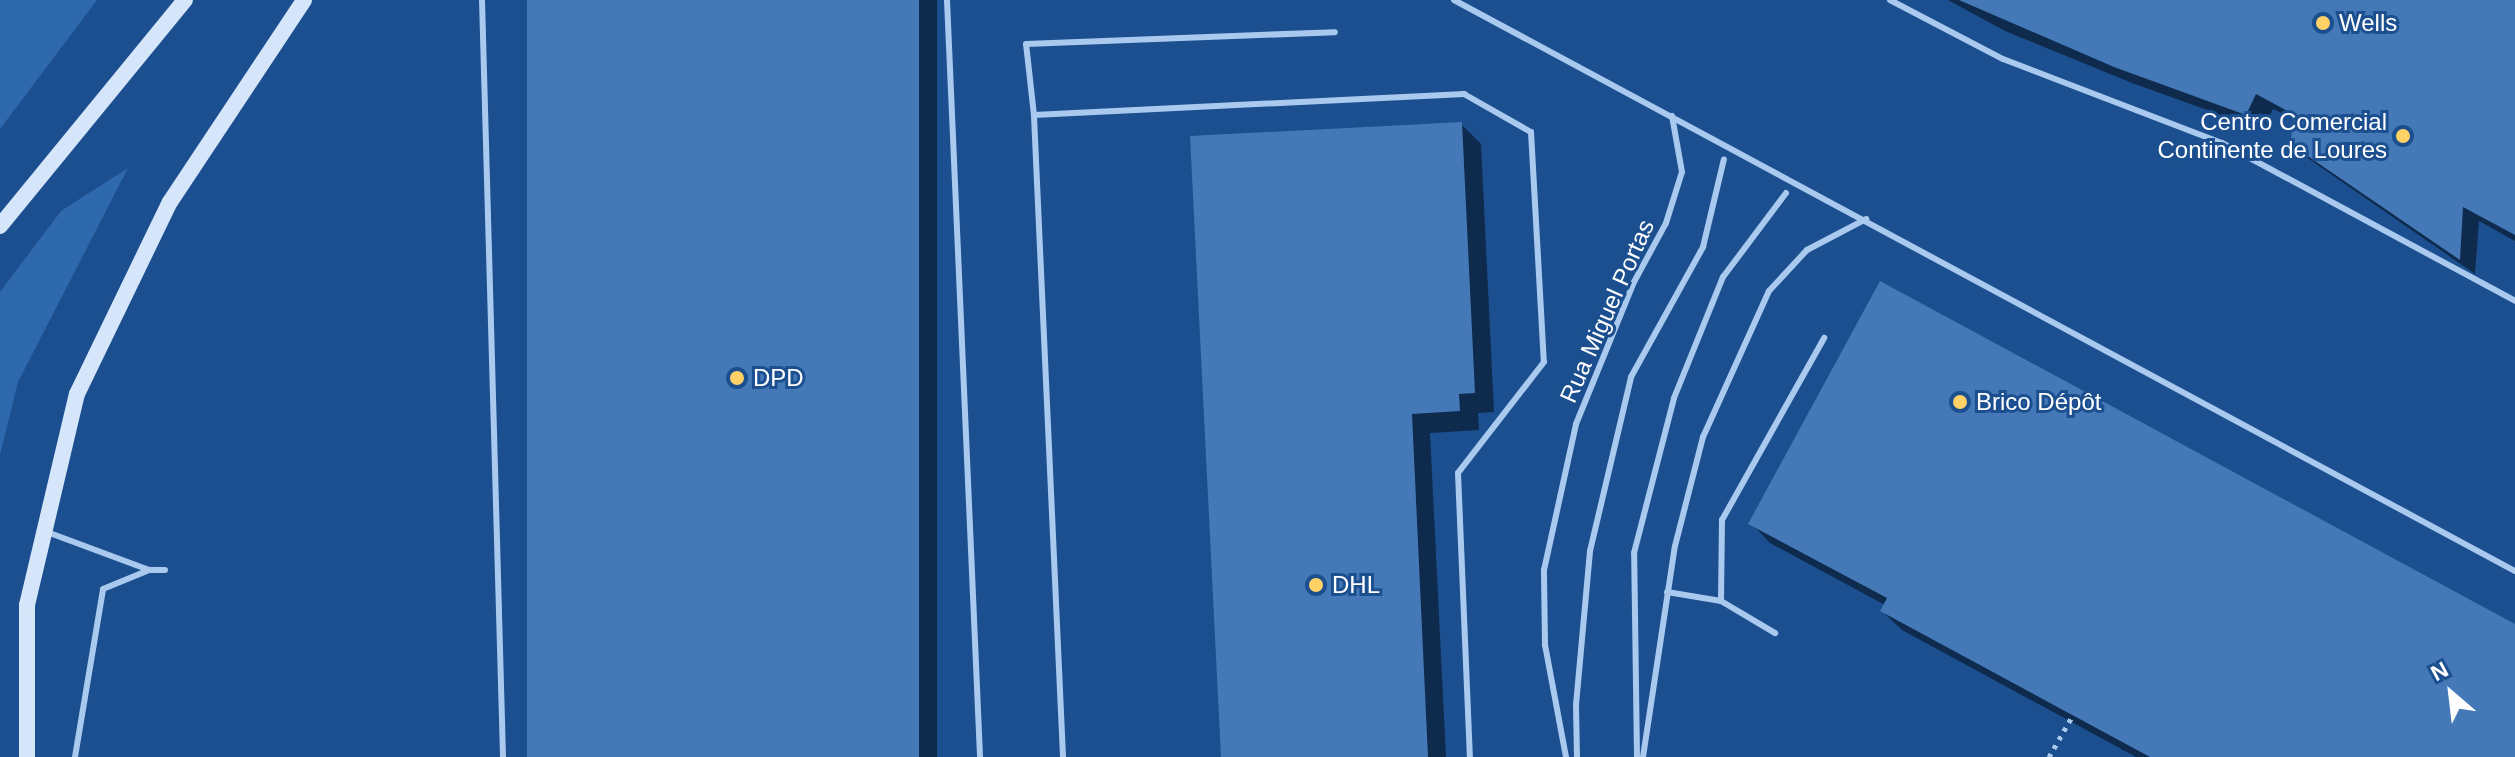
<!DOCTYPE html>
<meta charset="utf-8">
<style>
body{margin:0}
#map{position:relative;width:2515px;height:757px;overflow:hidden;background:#1b4f8f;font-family:Helvetica,sans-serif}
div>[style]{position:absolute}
.green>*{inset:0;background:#2e69ad}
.shadow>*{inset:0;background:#0007;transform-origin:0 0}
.building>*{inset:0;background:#4478b7;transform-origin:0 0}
.path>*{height:5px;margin-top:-2.5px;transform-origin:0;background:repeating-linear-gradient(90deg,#a9c9ee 0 4px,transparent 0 10px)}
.lane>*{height:6px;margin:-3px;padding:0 3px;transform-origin:3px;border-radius:3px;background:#a9c9ee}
.secondary>*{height:16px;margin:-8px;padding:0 8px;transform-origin:8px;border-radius:8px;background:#d6e6fa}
.dots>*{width:22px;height:22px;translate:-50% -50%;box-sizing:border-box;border:4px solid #1b4f8f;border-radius:50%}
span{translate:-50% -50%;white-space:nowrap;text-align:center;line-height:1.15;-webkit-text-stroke:6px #1b4f8f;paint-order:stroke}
.poi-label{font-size:24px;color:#fff}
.left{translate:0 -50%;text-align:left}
.right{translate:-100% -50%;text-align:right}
.street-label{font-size:24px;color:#fff}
.north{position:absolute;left:2411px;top:653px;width:80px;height:80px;-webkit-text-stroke:6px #1b4f8f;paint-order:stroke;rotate:332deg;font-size:22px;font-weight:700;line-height:32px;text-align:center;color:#fff}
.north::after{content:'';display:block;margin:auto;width:28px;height:36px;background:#fff;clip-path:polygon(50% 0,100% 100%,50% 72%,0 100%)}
</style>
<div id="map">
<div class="green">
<i style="clip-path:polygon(0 0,97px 0,0 129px)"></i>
<i style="clip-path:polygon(128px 168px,18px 382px,0 455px,0 292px,61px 211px)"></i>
</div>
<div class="shadow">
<i style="left:529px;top:0;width:408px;height:758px"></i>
<i style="clip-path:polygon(1948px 0,2515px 0,2515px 241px,2479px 221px,2475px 274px,2309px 159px,2292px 143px,2296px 121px,2273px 109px,2263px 130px,2132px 83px,2005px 31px)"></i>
<i style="clip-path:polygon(1461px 124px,1481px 144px,1494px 412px,1478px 413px,1479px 430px,1430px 433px,1446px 757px,1223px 757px)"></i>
<i style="clip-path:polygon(1751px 523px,2515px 626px,2515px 757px,2136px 757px,1902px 630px,1882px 611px,1885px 605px,1770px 543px)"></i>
</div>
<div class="building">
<i style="left:527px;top:0;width:392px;height:758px"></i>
<i style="clip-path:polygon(1959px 0,2515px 0,2515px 235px,2463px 207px,2460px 260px,2290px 144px,2295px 115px,2256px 94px,2246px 115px,2114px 67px)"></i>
<i style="clip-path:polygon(1462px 122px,1475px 393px,1459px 394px,1460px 411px,1412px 414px,1428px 757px,1221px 757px,1190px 136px)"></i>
<i style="clip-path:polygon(1880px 281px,2515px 624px,2515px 757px,2150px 757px,1880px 611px,1887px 598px,1748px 524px)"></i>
</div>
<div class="path">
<i style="left:2049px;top:757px;width:48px;rotate:-60.3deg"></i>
</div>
<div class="lane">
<i style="left:482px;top:0;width:757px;rotate:88.41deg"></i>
<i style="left:947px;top:0;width:758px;rotate:87.5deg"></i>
<i style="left:1454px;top:0;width:1205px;rotate:28.29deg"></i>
<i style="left:1890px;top:0;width:127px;rotate:27.6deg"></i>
<i style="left:2003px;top:59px;width:235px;rotate:21deg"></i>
<i style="left:2222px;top:143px;width:333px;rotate:28.3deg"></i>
<i style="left:1034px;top:115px;width:71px;rotate:-96.4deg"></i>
<i style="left:1026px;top:44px;width:309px;rotate:-2.2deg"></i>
<i style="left:47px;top:532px;width:109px;rotate:20.4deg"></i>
<i style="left:149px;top:570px;width:16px"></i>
<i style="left:1667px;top:592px;width:55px;rotate:9.5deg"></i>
<i style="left:1721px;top:601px;width:63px;rotate:30.7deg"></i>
<i style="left:1721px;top:601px;width:81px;rotate:-89.3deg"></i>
<i style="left:1722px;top:520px;width:209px;rotate:-60.7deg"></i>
<i style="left:75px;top:757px;width:170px;rotate:-80.5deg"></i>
<i style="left:103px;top:589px;width:50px;rotate:-22.4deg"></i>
<i style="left:1063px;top:757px;width:643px;rotate:-92.59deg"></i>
<i style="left:1034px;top:115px;width:431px;rotate:-2.8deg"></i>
<i style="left:1464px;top:94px;width:77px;rotate:29.6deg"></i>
<i style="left:1531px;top:132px;width:230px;rotate:86.8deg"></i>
<i style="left:1544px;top:362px;width:140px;rotate:127.8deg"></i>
<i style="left:1458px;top:473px;width:284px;rotate:87.6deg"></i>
<i style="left:1566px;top:757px;width:114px;rotate:-100.6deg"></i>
<i style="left:1545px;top:645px;width:75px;rotate:-90.8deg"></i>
<i style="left:1544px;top:570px;width:149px;rotate:-77.6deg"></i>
<i style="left:1576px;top:424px;width:153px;rotate:-67.8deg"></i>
<i style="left:1634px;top:282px;width:67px;rotate:-61.5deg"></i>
<i style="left:1666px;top:223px;width:53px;rotate:-72.6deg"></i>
<i style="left:1682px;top:172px;width:57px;rotate:-100.1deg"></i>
<i style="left:1577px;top:757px;width:52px;rotate:-91.1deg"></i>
<i style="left:1576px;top:705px;width:155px;rotate:-84.8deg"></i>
<i style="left:1590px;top:551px;width:179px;rotate:-76.7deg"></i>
<i style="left:1631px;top:377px;width:149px;rotate:-61deg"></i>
<i style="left:1703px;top:247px;width:90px;rotate:-76.6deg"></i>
<i style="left:1637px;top:757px;width:204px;rotate:-90.8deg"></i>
<i style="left:1634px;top:553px;width:160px;rotate:-75.5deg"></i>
<i style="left:1674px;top:398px;width:131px;rotate:-68deg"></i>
<i style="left:1723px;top:277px;width:105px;rotate:-53.1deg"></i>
<i style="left:1643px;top:757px;width:213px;rotate:-81.4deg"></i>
<i style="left:1675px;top:546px;width:113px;rotate:-75.6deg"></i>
<i style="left:1703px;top:437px;width:160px;rotate:-65.7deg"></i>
<i style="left:1769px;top:291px;width:56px;rotate:-47.2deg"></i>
<i style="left:1807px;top:250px;width:67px;rotate:-27.7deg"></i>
</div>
<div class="secondary">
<i style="left:0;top:226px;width:292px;rotate:-50.7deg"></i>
<i style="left:27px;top:757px;width:152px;rotate:-90deg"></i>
<i style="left:27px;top:605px;width:217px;rotate:-76.7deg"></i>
<i style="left:77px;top:394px;width:213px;rotate:-64.2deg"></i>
<i style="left:170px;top:202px;width:242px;rotate:-56.4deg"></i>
</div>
<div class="dots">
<i style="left:2323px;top:23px;background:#ffd166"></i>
<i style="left:2403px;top:136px;background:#ffd166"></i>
<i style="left:737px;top:378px;background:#ffd166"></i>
<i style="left:1960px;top:402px;background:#ffd166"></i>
<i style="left:1316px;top:585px;background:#ffd166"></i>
</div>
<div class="poi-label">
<span class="left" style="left:2339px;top:23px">Wells</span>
<span class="right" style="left:2387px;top:136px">Centro Comercial<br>Continente de Loures</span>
<span class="left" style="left:753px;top:378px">DPD</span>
<span class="left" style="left:1976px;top:402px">Brico Dépôt</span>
<span class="left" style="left:1332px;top:585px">DHL</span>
</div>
<div class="street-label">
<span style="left:1607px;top:311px;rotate:-66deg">Rua Miguel Portas</span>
</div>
<div class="north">N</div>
</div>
